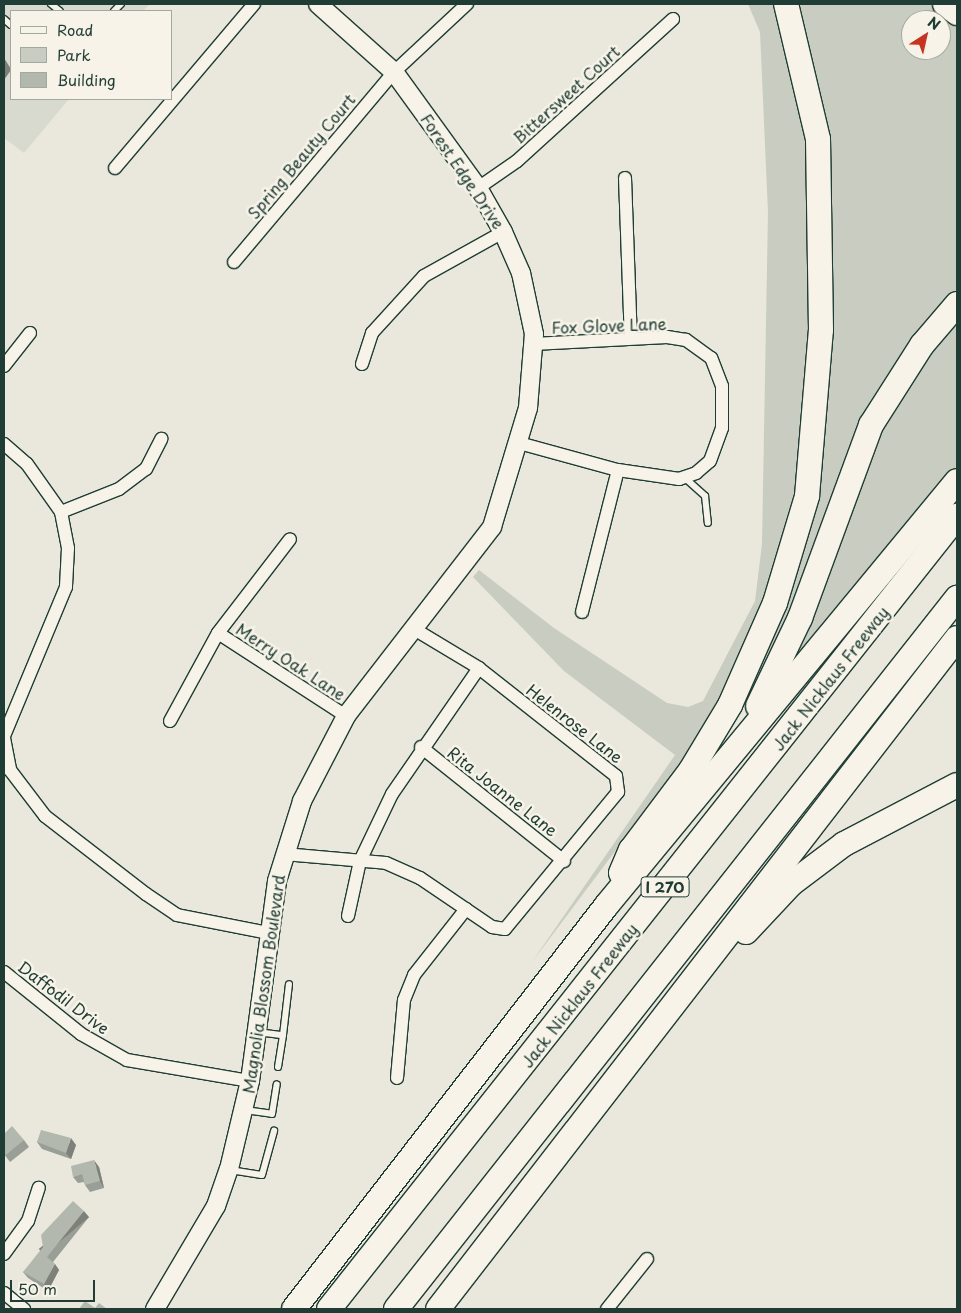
<!DOCTYPE html>
<style>
body{margin:0}
#map{position:relative;width:961px;height:1313px;overflow:hidden;background:#eae8dd;font-family:"Playpen Sans",sans-serif}
div>[style]{position:absolute}
.built>*{inset:0;background:#d9dacf}
.green>*{inset:0;background:#c8ccc1}
.roads{filter:drop-shadow(1px 0 #1f3d34) drop-shadow(-1px 0 #1f3d34) drop-shadow(0 1px #1f3d34) drop-shadow(0 -1px #1f3d34)}
.lane>*{height:6px;margin:-3px;padding:0 3px;transform-origin:3px;border-radius:3px;background:#f7f3e8}
.street>*{height:12px;margin:-6px;padding:0 6px;transform-origin:6px;border-radius:6px;background:#f7f3e8}
.secondary>*{height:18px;margin:-9px;padding:0 9px;transform-origin:9px;border-radius:9px;background:#f7f3e8}
.highway>*{height:24px;margin:-12px;padding:0 12px;transform-origin:12px;border-radius:12px;background:#f7f3e8}
.wall>*{inset:0;background:#999e96}
.shaded-wall>*{inset:0;background:#7d817a;transform-origin:0 0}
.building>*{inset:0;background:#b2b8ae}
span{translate:-50% -50%;white-space:nowrap;text-align:center;line-height:1.15;-webkit-text-stroke:5px #f7f3e8;paint-order:stroke}
.shield-label span{padding:1px 4px;background:#f7f3e8;border:1px solid;border-radius:4px;-webkit-text-stroke-width:0}
.shield-label{font-size:15px;color:#1f3d34;font-weight:700}
.street-label{font-size:16px;color:#1f3d34}
.frame{position:absolute;inset:0;border:5px solid #1f3d34;pointer-events:none}
.legend{position:absolute;left:10px;top:10px;width:162px;height:90px;box-sizing:border-box;background:#f7f3e8;border:1px solid #a1aaa0;margin:0;padding:6px 9px;list-style:none;font-size:15px;color:#1f3d34}
.legend li{display:flex;align-items:center;gap:10px;height:25px}
.legend b{width:25px;border:1px solid #a1aaa0}
.north{position:absolute;left:901px;top:10px;width:50px;height:50px;box-sizing:border-box;background:#f7f3e8;border:1px solid #a1aaa0;border-radius:50%;rotate:35deg;font-size:14px;font-weight:700;line-height:20px;text-align:center;color:#1f3d34}
.north::after{content:'';display:block;margin:auto;width:18px;height:22px;background:#c8321e;clip-path:polygon(50% 0,100% 100%,50% 72%,0 100%)}
.scale{position:absolute;left:10px;top:1280px;width:85px;height:22px;box-sizing:border-box;border:2px solid #1f3d34;border-top:0;padding-left:6px;font-size:15px;line-height:18px;white-space:nowrap;color:#1f3d34;-webkit-text-stroke:4px #f7f3e8;paint-order:stroke}
</style>
<div id="map">
<div class="built">
<i style="clip-path:polygon(4px 4px,150px 4px,143px 11px,11px 11px,11px 99px,69px 99px,24px 153px,4px 138px)"></i>
</div>
<div class="green">
<i style="clip-path:polygon(748px 4px,778px 4px,805px 103px,813px 415px,777px 576px,731px 685px,685px 758px,532px 962px,675px 755px,564px 671px,473px 577px,479px 570px,554px 628px,667px 703px,688px 707px,703px 701px,755px 601px,762px 544px,768px 212px,760px 32px)"></i>
<i style="clip-path:polygon(evenodd,794px 4px,929px 4px,957px 27px,957px 290px,922px 327px,866px 412px,793px 607px,761px 678px,739px 714px,735px 711px,818px 481px,825px 435px,830px 365px,828px 194px,794px 4px,911px 20px,941px 20px,941px 50px,911px 50px,911px 20px)"></i>
<i style="clip-path:polygon(957px 318px,957px 467px,798px 659px,794px 657px,867px 457px,892px 405px)"></i>
</div>
<div class="roads">
<div class="lane">
<i style="left:51px;top:4px;width:11px;rotate:38deg"></i>
<i style="left:114px;top:11px;width:10px;rotate:-45deg"></i>
<i style="left:4px;top:19px;width:9px;rotate:41deg"></i>
<i style="left:685px;top:478px;width:27px;rotate:42deg"></i>
<i style="left:705px;top:496px;width:27px;rotate:84deg"></i>
<i style="left:257px;top:1032px;width:26px;rotate:7deg"></i>
<i style="left:283px;top:1035px;width:51px;rotate:-83.3deg"></i>
<i style="left:278px;top:1067px;width:32px;rotate:-81deg"></i>
<i style="left:245px;top:1110px;width:27px;rotate:8deg"></i>
<i style="left:272px;top:1114px;width:30px;rotate:-81deg"></i>
<i style="left:230px;top:1170px;width:32px;rotate:9deg"></i>
<i style="left:262px;top:1175px;width:46px;rotate:-74.7deg"></i>
</div>
<div class="street">
<i style="left:115px;top:168px;width:215px;rotate:-49.7deg"></i>
<i style="left:625px;top:178px;width:160px;rotate:87.9deg"></i>
<i style="left:478px;top:188px;width:47px;rotate:-34.7deg"></i>
<i style="left:517px;top:161px;width:211px;rotate:-42.3deg"></i>
<i style="left:234px;top:262px;width:248px;rotate:-49.9deg"></i>
<i style="left:394px;top:72px;width:100px;rotate:-43deg"></i>
<i style="left:362px;top:364px;width:33px;rotate:-72deg"></i>
<i style="left:372px;top:333px;width:77px;rotate:-47.6deg"></i>
<i style="left:424px;top:276px;width:90px;rotate:-29.1deg"></i>
<i style="left:4px;top:366px;width:42px;rotate:-51.8deg"></i>
<i style="left:519px;top:443px;width:103px;rotate:15.3deg"></i>
<i style="left:618px;top:470px;width:62px;rotate:8.4deg"></i>
<i style="left:679px;top:479px;width:18px;rotate:-19deg"></i>
<i style="left:696px;top:473px;width:18px;rotate:-41deg"></i>
<i style="left:710px;top:461px;width:35px;rotate:-70deg"></i>
<i style="left:722px;top:428px;width:42px;rotate:-90deg"></i>
<i style="left:722px;top:386px;width:30px;rotate:-111deg"></i>
<i style="left:711px;top:358px;width:31px;rotate:-144deg"></i>
<i style="left:686px;top:340px;width:19px;rotate:-171deg"></i>
<i style="left:667px;top:337px;width:134px;rotate:177deg"></i>
<i style="left:4px;top:444px;width:30px;rotate:41deg"></i>
<i style="left:27px;top:464px;width:59px;rotate:54.7deg"></i>
<i style="left:61px;top:512px;width:37px;rotate:79deg"></i>
<i style="left:68px;top:548px;width:39px;rotate:93deg"></i>
<i style="left:66px;top:587px;width:161px;rotate:112.6deg"></i>
<i style="left:61px;top:512px;width:62px;rotate:-21.6deg"></i>
<i style="left:119px;top:489px;width:34px;rotate:-37deg"></i>
<i style="left:146px;top:469px;width:34px;rotate:-63deg"></i>
<i style="left:582px;top:612px;width:146px;rotate:-75.8deg"></i>
<i style="left:218px;top:633px;width:153px;rotate:33deg"></i>
<i style="left:170px;top:721px;width:100px;rotate:-61.4deg"></i>
<i style="left:218px;top:633px;width:118px;rotate:-52.5deg"></i>
<i style="left:4px;top:738px;width:33px;rotate:79deg"></i>
<i style="left:10px;top:770px;width:58px;rotate:52.7deg"></i>
<i style="left:45px;top:816px;width:128px;rotate:37.7deg"></i>
<i style="left:146px;top:894px;width:37px;rotate:34deg"></i>
<i style="left:177px;top:915px;width:93px;rotate:11.2deg"></i>
<i style="left:421px;top:747px;width:183px;rotate:38.6deg"></i>
<i style="left:284px;top:854px;width:102px;rotate:5deg"></i>
<i style="left:386px;top:863px;width:37px;rotate:24deg"></i>
<i style="left:420px;top:878px;width:87px;rotate:34.2deg"></i>
<i style="left:492px;top:927px;width:13px;rotate:9deg"></i>
<i style="left:505px;top:929px;width:178px;rotate:-50.5deg"></i>
<i style="left:618px;top:792px;width:16px;rotate:-97deg"></i>
<i style="left:616px;top:776px;width:174px;rotate:-141.8deg"></i>
<i style="left:479px;top:668px;width:76px;rotate:-149deg"></i>
<i style="left:348px;top:916px;width:56px;rotate:-77.7deg"></i>
<i style="left:360px;top:861px;width:74px;rotate:-64.5deg"></i>
<i style="left:392px;top:794px;width:153px;rotate:-55.4deg"></i>
<i style="left:4px;top:972px;width:99px;rotate:38.8deg"></i>
<i style="left:81px;top:1034px;width:53px;rotate:29.5deg"></i>
<i style="left:127px;top:1060px;width:125px;rotate:9.7deg"></i>
<i style="left:397px;top:1078px;width:78px;rotate:-84.9deg"></i>
<i style="left:404px;top:1000px;width:27px;rotate:-68deg"></i>
<i style="left:414px;top:975px;width:84px;rotate:-51.8deg"></i>
<i style="left:4px;top:1254px;width:41px;rotate:-54deg"></i>
<i style="left:28px;top:1221px;width:35px;rotate:-72deg"></i>
<i style="left:4px;top:1293px;width:26px;rotate:39deg"></i>
<i style="left:607px;top:1309px;width:64px;rotate:-51.3deg"></i>
</div>
<div class="secondary">
<i style="left:155px;top:1309px;width:120px;rotate:-59.4deg"></i>
<i style="left:216px;top:1206px;width:39px;rotate:-71deg"></i>
<i style="left:229px;top:1169px;width:90px;rotate:-76.6deg"></i>
<i style="left:250px;top:1081px;width:202px;rotate:-82.3deg"></i>
<i style="left:277px;top:881px;width:84px;rotate:-72.6deg"></i>
<i style="left:302px;top:801px;width:96px;rotate:-62.6deg"></i>
<i style="left:346px;top:716px;width:239px;rotate:-52.3deg"></i>
<i style="left:492px;top:527px;width:124px;rotate:-73.2deg"></i>
<i style="left:528px;top:408px;width:74px;rotate:-85.4deg"></i>
<i style="left:534px;top:334px;width:62px;rotate:-102deg"></i>
<i style="left:521px;top:273px;width:45px;rotate:-113.7deg"></i>
<i style="left:503px;top:232px;width:51px;rotate:-119.6deg"></i>
<i style="left:478px;top:188px;width:143px;rotate:-125.9deg"></i>
<i style="left:394px;top:72px;width:102px;rotate:-138.2deg"></i>
</div>
<div class="highway">
<i style="left:945px;top:4px;width:15px;rotate:37deg"></i>
<i style="left:758px;top:706px;width:98px;rotate:-64.5deg"></i>
<i style="left:800px;top:618px;width:206px;rotate:-69.8deg"></i>
<i style="left:871px;top:425px;width:95px;rotate:-57.5deg"></i>
<i style="left:922px;top:345px;width:54px;rotate:-49.5deg"></i>
<i style="left:621px;top:873px;width:25px;rotate:-67deg"></i>
<i style="left:631px;top:850px;width:100px;rotate:-53.1deg"></i>
<i style="left:691px;top:770px;width:76px;rotate:-59deg"></i>
<i style="left:730px;top:705px;width:111px;rotate:-66.2deg"></i>
<i style="left:775px;top:603px;width:112px;rotate:-73.3deg"></i>
<i style="left:807px;top:496px;width:167px;rotate:-85.2deg"></i>
<i style="left:821px;top:330px;width:191px;rotate:-90.9deg"></i>
<i style="left:818px;top:139px;width:139px;rotate:-103.3deg"></i>
<i style="left:746px;top:932px;width:66px;rotate:-46.8deg"></i>
<i style="left:791px;top:884px;width:66px;rotate:-37deg"></i>
<i style="left:844px;top:844px;width:127px;rotate:-27.6deg"></i>
<i style="left:294px;top:1309px;width:510px;rotate:-52.25deg"></i>
<i style="left:606px;top:906px;width:551px;rotate:-50.45deg"></i>
<i style="left:329px;top:1309px;width:1012px;rotate:-51.62deg"></i>
<i style="left:396px;top:1309px;width:906px;rotate:-51.73deg"></i>
<i style="left:438px;top:1309px;width:848px;rotate:-52.28deg"></i>
</div>
</div>
<div class="wall">
<i style="clip-path:polygon(4px 1134px,24px 1140px,29px 1147px,10px 1162px,4px 1154px)"></i>
<i style="clip-path:polygon(37px 1142px,76px 1145px,71px 1159px,42px 1149px)"></i>
<i style="clip-path:polygon(99px 1167px,104px 1188px,90px 1192px,85px 1185px,84px 1182px,78px 1183px,73px 1177px)"></i>
<i style="clip-path:polygon(89px 1217px,53px 1262px,59px 1270px,48px 1291px,28px 1278px,23px 1272px)"></i>
</div>
<div class="shaded-wall">
<i style="clip-path:polygon(4px 58px,11px 69px,11px 70px,4px 80px)"></i>
<i style="clip-path:polygon(71px 1138px,76px 1145px,71px 1159px,66px 1153px)"></i>
<i style="clip-path:polygon(94px 1160px,99px 1167px,104px 1188px,100px 1181px)"></i>
<i style="left:84px;top:1211px;width:8px;height:59px;rotate:50deg"></i>
<i style="clip-path:polygon(55px 1264px,59px 1270px,48px 1291px,44px 1284px)"></i>
</div>
<div class="building">
<i style="clip-path:polygon(12px 1126px,24px 1140px,6px 1155px,4px 1153px,4px 1134px)"></i>
<i style="clip-path:polygon(41px 1130px,71px 1138px,66px 1153px,37px 1142px)"></i>
<i style="clip-path:polygon(94px 1160px,100px 1181px,85px 1185px,82px 1174px,73px 1177px,71px 1166px)"></i>
<i style="clip-path:polygon(73px 1201px,84px 1211px,47px 1257px,55px 1264px,44px 1284px,23px 1272px,43px 1247px,41px 1235px)"></i>
<i style="clip-path:polygon(85px 1301px,95px 1308px,99px 1303px,107px 1309px,79px 1309px)"></i>
</div>
<div class="shield-label">
<span style="left:665px;top:887px">I 270</span>
</div>
<div class="street-label">
<span style="left:566px;top:94px;rotate:-42deg">Bittersweet Court</span>
<span style="left:301px;top:156px;rotate:-50deg">Spring Beauty Court</span>
<span style="left:463px;top:171px;rotate:56deg">Forest Edge Drive</span>
<span style="left:609px;top:325px;rotate:-2deg">Fox Glove Lane</span>
<span style="left:291px;top:661px;rotate:33deg">Merry Oak Lane</span>
<span style="left:830px;top:678px;rotate:-52deg">Jack Nicklaus Freeway</span>
<span style="left:575px;top:723px;rotate:38deg">Helenrose Lane</span>
<span style="left:503px;top:791px;rotate:38deg">Rita Joanne Lane</span>
<span style="left:263px;top:984px;rotate:-82deg">Magnolia Blossom Boulevard</span>
<span style="left:579px;top:995px;rotate:-52deg">Jack Nicklaus Freeway</span>
<span style="left:64px;top:997px;rotate:37deg">Daffodil Drive</span>
</div>
<div class="frame"></div>
<ul class="legend">
<li><b style="height:6px;background:#f7f3e8"></b>Road</li>
<li><b style="height:14px;background:#c8ccc1"></b>Park</li>
<li><b style="height:14px;background:#b2b8ae"></b>Building</li>
</ul>
<div class="north">N</div>
<div class="scale">50 m</div>
</div>
